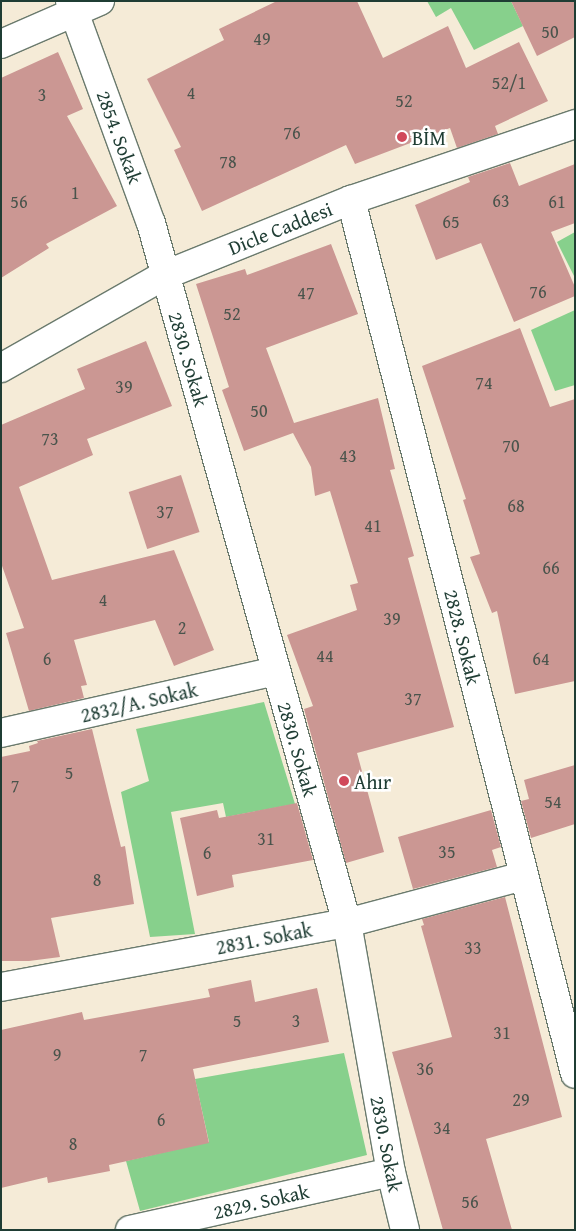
<!DOCTYPE html>
<meta charset="utf-8">
<style>
body{margin:0}
#map{position:relative;width:576px;height:1231px;overflow:hidden;background:#f5ebd7;font-family:"Gentium Book Plus",serif}
div>[style]{position:absolute}
.green>*{inset:0;background:#87d08c}
.building>*{inset:0;background:#cb9793;transform-origin:0 0}
.roads{filter:drop-shadow(1px 0 #6a7a6d) drop-shadow(-1px 0 #6a7a6d) drop-shadow(0 1px #6a7a6d) drop-shadow(0 -1px #6a7a6d)}
.minor>*{height:28px;margin:-14px;padding:0 14px;transform-origin:14px;border-radius:14px;background:#fff}
.dots>*{width:14px;height:14px;translate:-50% -50%;box-sizing:border-box;border:2px solid #fff;border-radius:50%}
span{translate:-50% -50%;white-space:nowrap;text-align:center;line-height:1.15;-webkit-text-stroke:5px #fff;paint-order:stroke}
.number-label{font-size:18px;color:#4a544c}
.number-label span{-webkit-text-stroke-width:0}
.street-label{font-size:20px;color:#1f3d34}
.poi-label{font-size:20px;color:#1f3d34}
.left{translate:0 -50%;text-align:left}
.frame{position:absolute;inset:0;border:2px solid #1f3d34;pointer-events:none}
</style>
<div id="map">
<div class="green">
<i style="clip-path:polygon(427px 1px,511px 1px,523px 26px,474px 50px,451px 8px,436px 17px)"></i>
<i style="clip-path:polygon(575px 232px,575px 278px,557px 242px)"></i>
<i style="clip-path:polygon(575px 310px,575px 385px,555px 391px,531px 330px)"></i>
<i style="clip-path:polygon(264px 702px,295px 804px,226px 817px,223px 803px,171px 812px,195px 934px,150px 937px,121px 792px,149px 781px,136px 729px)"></i>
<i style="clip-path:polygon(344px 1053px,367px 1155px,140px 1211px,126px 1161px,209px 1142px,195px 1079px)"></i>
</div>
<div class="building">
<i style="clip-path:polygon(277px 1px,357px 1px,383px 58px,448px 26px,466px 68px,519px 42px,548px 101px,495px 126px,498px 134px,457px 148px,450px 128px,355px 164px,346px 145px,202px 211px,174px 150px,181px 147px,147px 79px,224px 40px,219px 29px)"></i>
<i style="clip-path:polygon(511px 1px,575px 1px,575px 37px,537px 56px)"></i>
<i style="clip-path:polygon(58px 52px,83px 109px,67px 116px,117px 206px,46px 244px,49px 248px,1px 278px,1px 78px)"></i>
<i style="clip-path:polygon(510px 163px,519px 186px,575px 164px,575px 223px,551px 232px,575px 287px,575px 296px,514px 322px,481px 243px,436px 260px,415px 205px,470px 182px,468px 177px)"></i>
<i style="clip-path:polygon(331px 244px,358px 314px,266px 348px,294px 423px,378px 398px,395px 469px,390px 470px,414px 556px,408px 558px,454px 727px,357px 753px,384px 852px,346px 863px,304px 709px,313px 706px,287px 635px,357px 610px,350px 585px,358px 583px,330px 491px,315px 496px,311px 467px,293px 433px,244px 451px,222px 390px,229px 387px,196px 284px,245px 269px,247px 275px)"></i>
<i style="clip-path:polygon(520px 328px,550px 407px,575px 399px,575px 681px,515px 694px,497px 611px,492px 613px,470px 557px,480px 554px,463px 500px,466px 499px,422px 366px)"></i>
<i style="clip-path:polygon(146px 341px,172px 406px,87px 439px,93px 455px,19px 487px,52px 580px,174px 550px,214px 650px,174px 666px,155px 620px,74px 640px,87px 685px,81px 686px,84px 698px,29px 711px,6px 633px,24px 628px,1px 563px,1px 425px,85px 389px,77px 369px)"></i>
<i style="left:181px;top:475px;width:60px;height:55px;rotate:72deg"></i>
<i style="clip-path:polygon(92px 729px,121px 847px,125px 846px,134px 904px,51px 918px,60px 957px,29px 961px,1px 961px,1px 757px,30px 751px,29px 746px,38px 743px,37px 741px)"></i>
<i style="clip-path:polygon(575px 765px,575px 824px,531px 838px,521px 801px,529px 799px,524px 780px)"></i>
<i style="clip-path:polygon(297px 803px,313px 860px,232px 875px,234px 887px,197px 896px,180px 818px,217px 810px,219px 818px)"></i>
<i style="clip-path:polygon(491px 810px,501px 847px,492px 850px,497px 867px,413px 889px,398px 837px)"></i>
<i style="clip-path:polygon(505px 897px,562px 1117px,486px 1139px,512px 1230px,443px 1230px,392px 1052px,452px 1037px,421px 926px,424px 925px,422px 919px)"></i>
<i style="clip-path:polygon(251px 980px,255px 1002px,317px 988px,329px 1042px,193px 1069px,209px 1143px,109px 1165px,110px 1171px,48px 1183px,47px 1177px,1px 1188px,1px 1030px,82px 1012px,84px 1020px,210px 997px,208px 989px)"></i>
</div>
<div class="roads">
<div class="minor">
<i style="left:70px;top:1px;width:236px;rotate:70deg"></i>
<i style="left:151px;top:223px;width:727px;rotate:74.36deg"></i>
<i style="left:347px;top:923px;width:253px;rotate:80deg"></i>
<i style="left:391px;top:1172px;width:60px;rotate:76.4deg"></i>
<i style="left:1px;top:44px;width:108px;rotate:-23.5deg"></i>
<i style="left:351px;top:200px;width:902px;rotate:75.62deg"></i>
<i style="left:1px;top:368px;width:189px;rotate:-29.6deg"></i>
<i style="left:165px;top:275px;width:201px;rotate:-22deg"></i>
<i style="left:351px;top:200px;width:237px;rotate:-18.7deg"></i>
<i style="left:1px;top:733px;width:282px;rotate:-12.7deg"></i>
<i style="left:1px;top:987px;width:352px;rotate:-10.5deg"></i>
<i style="left:347px;top:923px;width:183px;rotate:-14.9deg"></i>
<i style="left:130px;top:1230px;width:267px;rotate:-12.5deg"></i>
</div>
</div>
<div class="dots">
<i style="left:402px;top:137px;background:#d1495b"></i>
<i style="left:344px;top:781px;background:#d1495b"></i>
</div>
<div class="number-label">
<span style="left:550px;top:32px">50</span>
<span style="left:262px;top:39px">49</span>
<span style="left:509px;top:83px">52/1</span>
<span style="left:191px;top:93px">4</span>
<span style="left:42px;top:95px">3</span>
<span style="left:404px;top:101px">52</span>
<span style="left:292px;top:133px">76</span>
<span style="left:228px;top:162px">78</span>
<span style="left:75px;top:193px">1</span>
<span style="left:501px;top:201px">63</span>
<span style="left:19px;top:202px">56</span>
<span style="left:557px;top:202px">61</span>
<span style="left:451px;top:222px">65</span>
<span style="left:538px;top:292px">76</span>
<span style="left:306px;top:293px">47</span>
<span style="left:232px;top:314px">52</span>
<span style="left:484px;top:383px">74</span>
<span style="left:124px;top:387px">39</span>
<span style="left:259px;top:411px">50</span>
<span style="left:50px;top:439px">73</span>
<span style="left:511px;top:446px">70</span>
<span style="left:348px;top:456px">43</span>
<span style="left:516px;top:506px">68</span>
<span style="left:165px;top:512px">37</span>
<span style="left:373px;top:526px">41</span>
<span style="left:551px;top:568px">66</span>
<span style="left:103px;top:600px">4</span>
<span style="left:392px;top:619px">39</span>
<span style="left:182px;top:628px">2</span>
<span style="left:325px;top:656px">44</span>
<span style="left:47px;top:659px">6</span>
<span style="left:541px;top:659px">64</span>
<span style="left:413px;top:699px">37</span>
<span style="left:69px;top:773px">5</span>
<span style="left:15px;top:786px">7</span>
<span style="left:553px;top:802px">54</span>
<span style="left:266px;top:839px">31</span>
<span style="left:447px;top:852px">35</span>
<span style="left:207px;top:853px">6</span>
<span style="left:97px;top:880px">8</span>
<span style="left:473px;top:948px">33</span>
<span style="left:237px;top:1021px">5</span>
<span style="left:296px;top:1021px">3</span>
<span style="left:502px;top:1033px">31</span>
<span style="left:57px;top:1055px">9</span>
<span style="left:143px;top:1055px">7</span>
<span style="left:425px;top:1069px">36</span>
<span style="left:521px;top:1100px">29</span>
<span style="left:161px;top:1120px">6</span>
<span style="left:442px;top:1128px">34</span>
<span style="left:73px;top:1144px">8</span>
<span style="left:470px;top:1202px">56</span>
</div>
<div class="street-label">
<span style="left:120px;top:137px;rotate:70deg">2854. Sokak</span>
<span style="left:280px;top:228px;rotate:-22deg">Dicle Caddesi</span>
<span style="left:189px;top:359px;rotate:74deg">2830. Sokak</span>
<span style="left:463px;top:637px;rotate:76deg">2828. Sokak</span>
<span style="left:139px;top:702px;rotate:-13deg">2832/A. Sokak</span>
<span style="left:298px;top:749px;rotate:74deg">2830. Sokak</span>
<span style="left:264px;top:938px;rotate:-11deg">2831. Sokak</span>
<span style="left:387px;top:1144px;rotate:79deg">2830. Sokak</span>
<span style="left:261px;top:1201px;rotate:-13deg">2829. Sokak</span>
</div>
<div class="poi-label">
<span class="left" style="left:412px;top:137px">BİM</span>
<span class="left" style="left:354px;top:781px">Ahır</span>
</div>
<div class="frame"></div>
</div>
